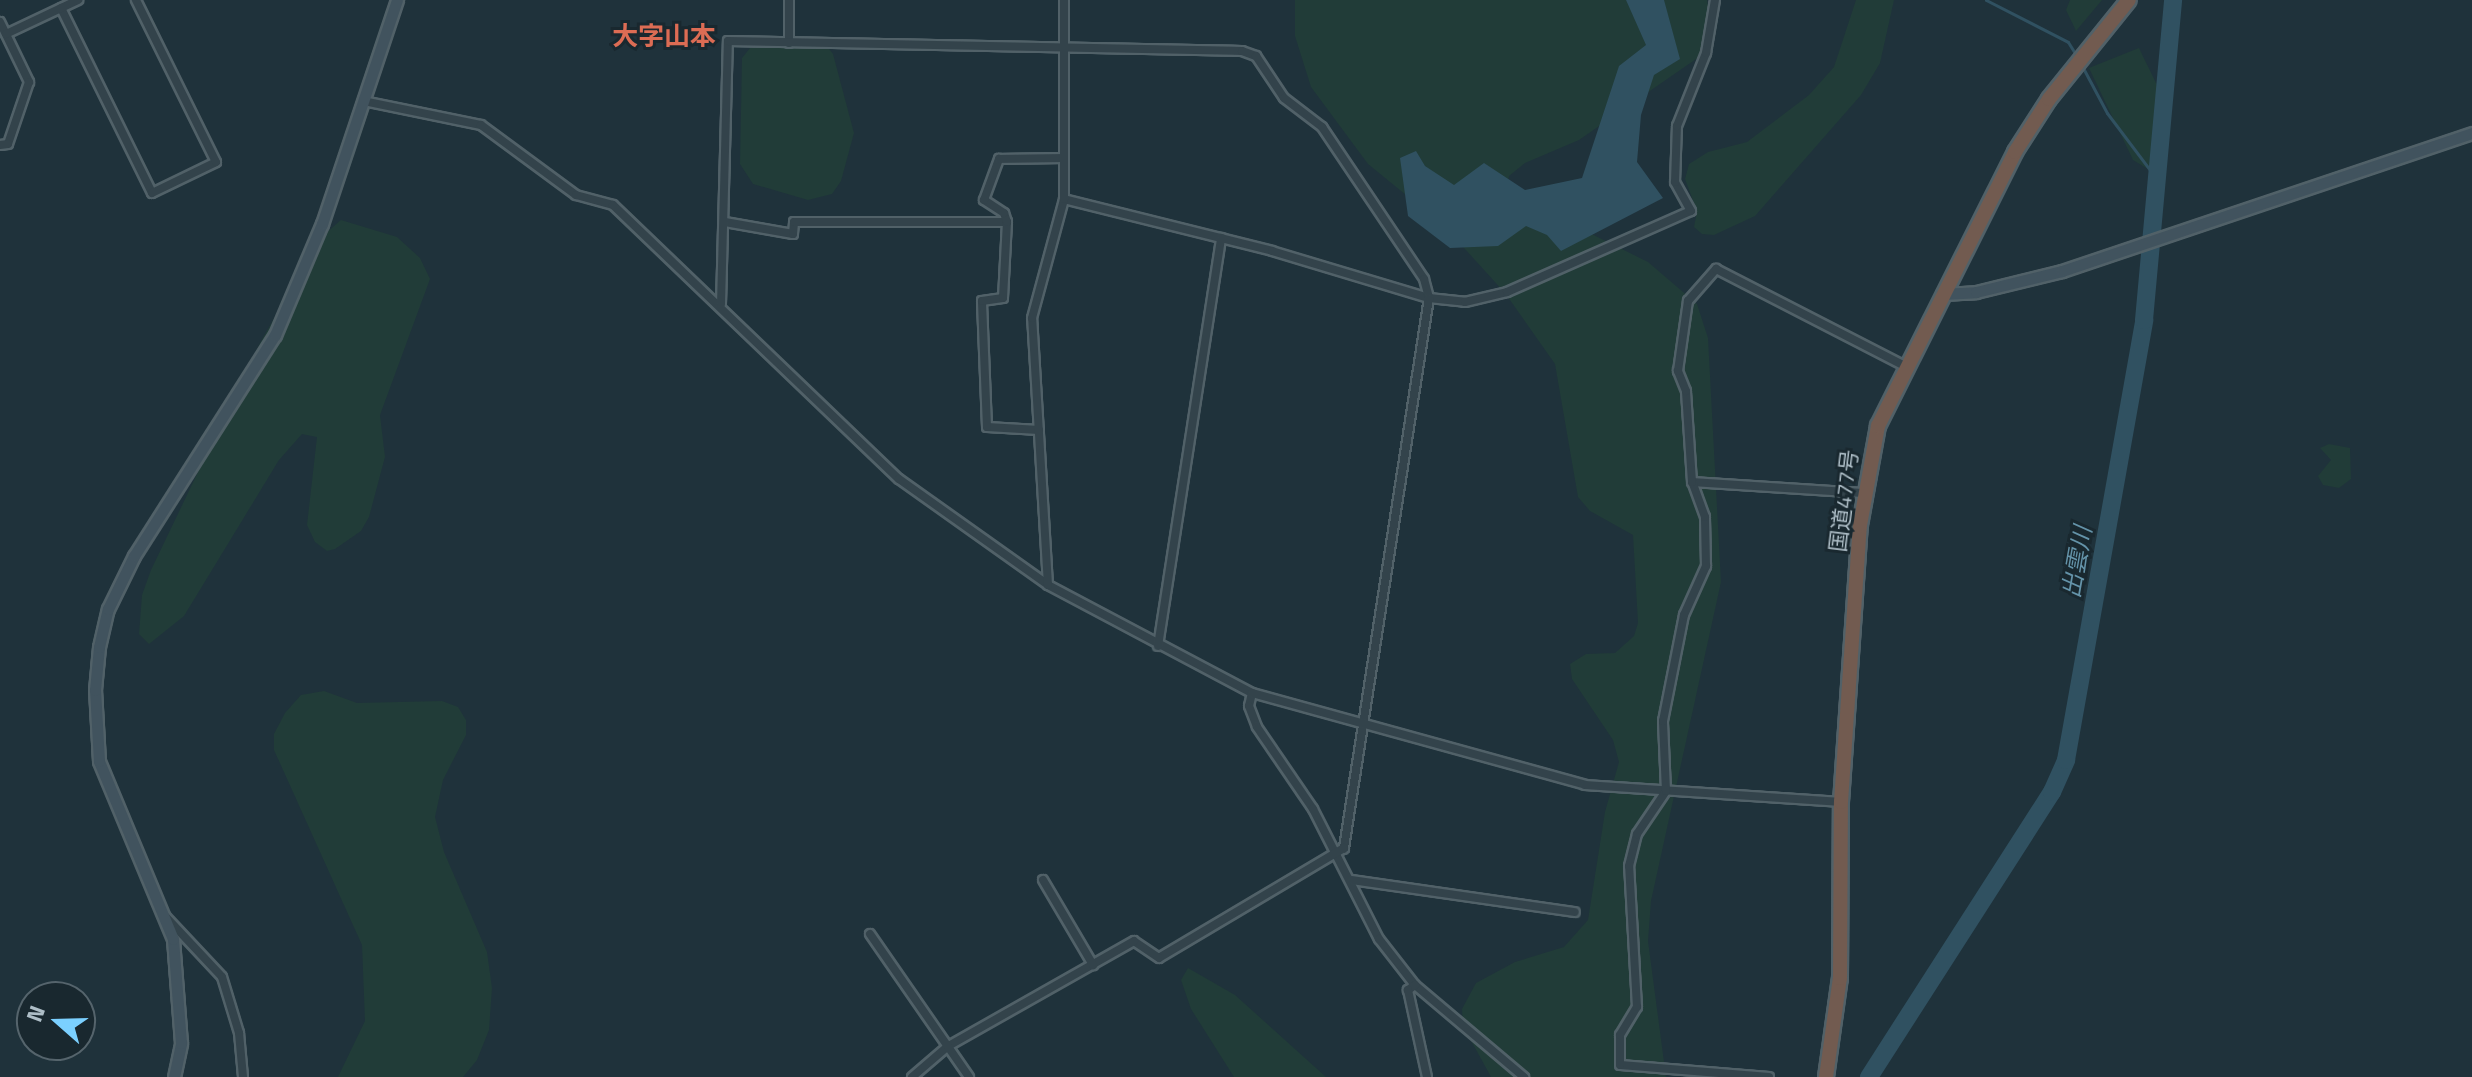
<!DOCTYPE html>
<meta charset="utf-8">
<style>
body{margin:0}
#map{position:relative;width:2472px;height:1077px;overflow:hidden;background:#1f323b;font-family:"Titillium Web","Noto Sans JP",sans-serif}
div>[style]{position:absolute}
.green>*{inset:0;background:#213c38}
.water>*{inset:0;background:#305161}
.stream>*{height:3px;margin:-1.5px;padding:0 1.5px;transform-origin:1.5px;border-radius:1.5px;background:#305161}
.river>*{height:18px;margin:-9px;padding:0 9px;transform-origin:9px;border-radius:9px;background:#305161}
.roads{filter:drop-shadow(2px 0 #516168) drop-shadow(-2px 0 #516168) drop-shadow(0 2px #516168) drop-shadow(0 -2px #516168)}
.street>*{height:8px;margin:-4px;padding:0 4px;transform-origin:4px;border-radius:4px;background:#33434b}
.secondary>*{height:11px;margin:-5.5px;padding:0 5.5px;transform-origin:5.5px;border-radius:5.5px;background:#41535e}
.highway>*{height:14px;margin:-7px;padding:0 7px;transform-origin:7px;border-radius:7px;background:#725b50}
span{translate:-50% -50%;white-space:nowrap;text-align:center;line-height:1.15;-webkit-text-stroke:6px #19282f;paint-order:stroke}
.street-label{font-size:22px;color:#aebec7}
.water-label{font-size:24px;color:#6493a9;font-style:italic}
.quarter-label{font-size:26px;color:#dc6c54;font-weight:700}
.north{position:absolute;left:16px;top:981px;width:80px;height:80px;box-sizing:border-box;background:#19282f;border:2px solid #55646c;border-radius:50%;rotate:290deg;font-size:22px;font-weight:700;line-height:32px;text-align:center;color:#aebec7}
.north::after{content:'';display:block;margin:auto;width:28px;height:36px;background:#7bd0ff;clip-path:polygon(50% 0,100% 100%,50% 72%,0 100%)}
</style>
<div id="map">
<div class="green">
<i style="clip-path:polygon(1295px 0,1707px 0,1714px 36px,1699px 57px,1579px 140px,1525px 163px,1509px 176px,1507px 192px,1648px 262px,1697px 304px,1708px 338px,1721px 582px,1651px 901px,1648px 941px,1666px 1077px,1491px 1077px,1463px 1026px,1462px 1009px,1476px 983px,1515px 962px,1564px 947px,1588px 920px,1605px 812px,1619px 762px,1613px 740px,1572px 679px,1570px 664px,1586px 654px,1615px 653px,1634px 636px,1638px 623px,1633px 535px,1590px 511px,1578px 497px,1555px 364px,1505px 293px,1444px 226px,1368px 164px,1311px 87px,1295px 36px)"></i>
<i style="clip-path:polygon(1856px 0,1894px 0,1880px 63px,1861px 95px,1755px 216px,1714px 235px,1702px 234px,1694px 227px,1697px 211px,1685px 179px,1689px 164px,1708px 152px,1747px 142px,1809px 95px,1834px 67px)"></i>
<i style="clip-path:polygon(2070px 0,2102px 0,2076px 31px,2066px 10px)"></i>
<i style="clip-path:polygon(807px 38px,826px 45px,833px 54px,854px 133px,841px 181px,832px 194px,808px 200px,753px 184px,740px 164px,742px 58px,750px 48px)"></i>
<i style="clip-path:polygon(2139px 48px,2157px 85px,2153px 172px,2133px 160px,2089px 68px)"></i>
<i style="clip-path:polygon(341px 220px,397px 237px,420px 258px,430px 279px,380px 415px,385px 457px,369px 517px,361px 531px,335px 549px,327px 551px,315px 542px,307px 525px,317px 437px,302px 434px,279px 460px,184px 616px,149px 644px,139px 634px,142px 595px,151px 570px,259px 345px,318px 240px)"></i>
<i style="clip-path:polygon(2329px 444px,2350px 448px,2351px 479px,2339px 488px,2323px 485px,2318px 476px,2331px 460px,2320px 448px)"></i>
<i style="clip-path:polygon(324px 691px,357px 703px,442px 701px,458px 707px,466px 720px,466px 735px,443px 780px,435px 817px,444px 852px,487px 952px,492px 988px,489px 1030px,477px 1060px,463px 1077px,338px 1077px,365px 1021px,362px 945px,274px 750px,274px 734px,285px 713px,301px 695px)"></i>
<i style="clip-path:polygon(1188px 968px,1235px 995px,1326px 1077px,1234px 1077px,1191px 1009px,1181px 980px)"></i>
</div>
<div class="water">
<i style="clip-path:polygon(1626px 0,1664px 0,1680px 59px,1654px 75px,1641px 115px,1637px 162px,1663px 198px,1561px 251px,1547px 235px,1526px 226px,1498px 246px,1450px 248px,1408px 216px,1400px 158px,1416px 151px,1425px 166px,1454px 185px,1484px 163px,1525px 190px,1582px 178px,1619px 66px,1646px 45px)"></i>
</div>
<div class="stream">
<i style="left:1986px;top:0;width:92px;rotate:27.1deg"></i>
<i style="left:2068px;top:42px;width:15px;rotate:58deg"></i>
<i style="left:2082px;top:66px;width:53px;rotate:62deg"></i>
<i style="left:2107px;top:113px;width:86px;rotate:53deg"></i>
</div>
<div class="river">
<i style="left:1869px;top:1077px;width:339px;rotate:-57.3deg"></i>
<i style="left:2052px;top:792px;width:35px;rotate:-66deg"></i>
<i style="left:2066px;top:760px;width:447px;rotate:-79.9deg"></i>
<i style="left:2144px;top:320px;width:321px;rotate:-84.8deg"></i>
</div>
<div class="roads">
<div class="street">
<i style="left:61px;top:8px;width:206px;rotate:63.8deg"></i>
<i style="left:152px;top:193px;width:71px;rotate:-25.8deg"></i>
<i style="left:216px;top:162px;width:181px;rotate:-116.3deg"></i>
<i style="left:0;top:22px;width:67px;rotate:64.2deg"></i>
<i style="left:29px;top:82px;width:65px;rotate:108.7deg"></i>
<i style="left:8px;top:144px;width:8px;rotate:173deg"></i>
<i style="left:6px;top:34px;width:80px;rotate:-25.3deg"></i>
<i style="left:789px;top:43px;width:43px;rotate:-90deg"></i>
<i style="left:363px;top:101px;width:120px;rotate:11.5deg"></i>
<i style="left:481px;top:125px;width:118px;rotate:36.4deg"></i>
<i style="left:576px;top:195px;width:38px;rotate:15deg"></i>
<i style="left:613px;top:205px;width:396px;rotate:43.8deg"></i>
<i style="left:899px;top:479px;width:183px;rotate:35.4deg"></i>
<i style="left:1048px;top:585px;width:231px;rotate:27.9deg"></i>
<i style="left:1252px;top:693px;width:13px;rotate:103deg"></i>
<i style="left:1249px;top:706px;width:22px;rotate:69deg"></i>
<i style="left:1257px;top:727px;width:99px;rotate:55.7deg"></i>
<i style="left:1313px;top:809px;width:146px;rotate:63.1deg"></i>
<i style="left:1379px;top:939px;width:58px;rotate:52deg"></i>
<i style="left:1415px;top:985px;width:143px;rotate:40.2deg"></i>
<i style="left:1064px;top:199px;width:214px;rotate:14deg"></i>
<i style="left:1272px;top:251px;width:164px;rotate:16.7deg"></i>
<i style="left:1429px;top:298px;width:36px;rotate:6deg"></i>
<i style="left:1465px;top:302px;width:43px;rotate:-13.4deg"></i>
<i style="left:1507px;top:292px;width:201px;rotate:-23.8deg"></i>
<i style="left:1691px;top:211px;width:33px;rotate:-119deg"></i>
<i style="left:1675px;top:182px;width:56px;rotate:-88deg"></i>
<i style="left:1677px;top:126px;width:79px;rotate:-68.3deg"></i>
<i style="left:1706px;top:53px;width:54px;rotate:-80.4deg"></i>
<i style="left:725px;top:222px;width:69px;rotate:10deg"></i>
<i style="left:793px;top:234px;width:12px;rotate:-85deg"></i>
<i style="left:794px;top:222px;width:213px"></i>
<i style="left:721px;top:304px;width:263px;rotate:-88.5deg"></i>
<i style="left:728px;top:41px;width:514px;rotate:1.11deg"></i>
<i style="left:1242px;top:51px;width:15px;rotate:20deg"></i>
<i style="left:1256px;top:56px;width:50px;rotate:56.3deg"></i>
<i style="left:1284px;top:98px;width:48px;rotate:37.3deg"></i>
<i style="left:1322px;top:127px;width:183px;rotate:56.1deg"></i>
<i style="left:1424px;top:279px;width:20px;rotate:75deg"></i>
<i style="left:1429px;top:298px;width:557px;rotate:98.79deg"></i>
<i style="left:1344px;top:848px;width:215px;rotate:149.3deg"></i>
<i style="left:1159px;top:958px;width:30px;rotate:-146deg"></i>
<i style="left:1134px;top:941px;width:215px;rotate:150.5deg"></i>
<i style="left:947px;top:1047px;width:46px;rotate:139.4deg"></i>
<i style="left:1039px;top:430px;width:52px;rotate:-176.7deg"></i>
<i style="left:987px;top:427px;width:126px;rotate:-92.3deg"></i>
<i style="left:982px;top:301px;width:21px;rotate:-8deg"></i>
<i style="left:1003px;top:298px;width:76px;rotate:-87deg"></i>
<i style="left:1007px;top:222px;width:9px;rotate:-108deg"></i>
<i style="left:1004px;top:213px;width:24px;rotate:-147deg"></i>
<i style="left:984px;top:200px;width:44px;rotate:-69.9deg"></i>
<i style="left:999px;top:159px;width:62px;rotate:-0.9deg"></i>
<i style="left:1692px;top:482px;width:171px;rotate:3.7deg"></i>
<i style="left:1048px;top:585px;width:267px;rotate:-93.4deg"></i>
<i style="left:1032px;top:318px;width:123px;rotate:-74.9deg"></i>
<i style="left:1064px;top:199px;width:199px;rotate:-90deg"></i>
<i style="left:1158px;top:646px;width:413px;rotate:-81.2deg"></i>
<i style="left:1252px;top:693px;width:345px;rotate:15.4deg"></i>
<i style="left:1585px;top:785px;width:257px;rotate:3.8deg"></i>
<i style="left:1043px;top:880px;width:99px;rotate:59.5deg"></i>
<i style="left:1352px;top:880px;width:225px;rotate:8.2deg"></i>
<i style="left:165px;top:916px;width:83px;rotate:46.9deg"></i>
<i style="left:222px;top:977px;width:59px;rotate:73.1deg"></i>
<i style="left:239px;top:1033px;width:44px;rotate:84.8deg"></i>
<i style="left:870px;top:934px;width:174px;rotate:55.3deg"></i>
<i style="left:1415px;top:985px;width:9px;rotate:144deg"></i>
<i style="left:1408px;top:990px;width:89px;rotate:77.7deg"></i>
<i style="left:1769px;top:1077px;width:149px;rotate:-175.4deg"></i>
<i style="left:1620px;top:1065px;width:30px;rotate:-90deg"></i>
<i style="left:1620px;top:1035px;width:33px;rotate:-59deg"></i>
<i style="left:1637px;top:1007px;width:141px;rotate:-93.2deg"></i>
<i style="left:1629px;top:866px;width:33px;rotate:-76deg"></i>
<i style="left:1637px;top:834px;width:52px;rotate:-56deg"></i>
<i style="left:1666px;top:791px;width:70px;rotate:-92.5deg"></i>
<i style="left:1663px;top:721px;width:108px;rotate:-78.8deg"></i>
<i style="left:1684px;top:615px;width:54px;rotate:-65.8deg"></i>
<i style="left:1706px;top:566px;width:49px;rotate:-91.2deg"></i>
<i style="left:1705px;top:517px;width:37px;rotate:-110deg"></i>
<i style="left:1692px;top:482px;width:91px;rotate:-93.8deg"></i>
<i style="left:1686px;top:391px;width:22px;rotate:-112deg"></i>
<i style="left:1678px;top:371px;width:71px;rotate:-81.9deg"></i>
<i style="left:1688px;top:301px;width:43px;rotate:-48.8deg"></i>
<i style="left:1716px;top:269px;width:212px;rotate:27.2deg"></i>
</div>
<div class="secondary">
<i style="left:1942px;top:294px;width:34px;rotate:-3deg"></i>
<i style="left:1976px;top:292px;width:89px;rotate:-13.7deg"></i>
<i style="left:2062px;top:271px;width:433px;rotate:-18.6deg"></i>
<i style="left:174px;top:1077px;width:35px;rotate:-78deg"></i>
<i style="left:181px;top:1043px;width:104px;rotate:-94.4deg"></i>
<i style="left:173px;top:939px;width:193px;rotate:-112.6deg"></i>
<i style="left:99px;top:761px;width:71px;rotate:-93.2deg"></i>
<i style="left:95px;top:690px;width:43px;rotate:-84.7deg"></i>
<i style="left:99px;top:647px;width:39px;rotate:-77deg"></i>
<i style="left:108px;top:609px;width:59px;rotate:-63.9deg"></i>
<i style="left:134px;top:556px;width:262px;rotate:-57.5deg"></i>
<i style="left:275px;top:335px;width:121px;rotate:-67.1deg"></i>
<i style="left:322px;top:224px;width:236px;rotate:-71.5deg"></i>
</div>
<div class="highway">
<i style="left:1826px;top:1077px;width:100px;rotate:-82deg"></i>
<i style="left:1840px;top:978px;width:176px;rotate:-89.7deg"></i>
<i style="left:1841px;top:802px;width:278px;rotate:-86.1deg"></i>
<i style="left:1860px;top:525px;width:101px;rotate:-79.7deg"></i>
<i style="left:1878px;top:426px;width:306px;rotate:-63.4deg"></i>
<i style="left:2015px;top:152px;width:63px;rotate:-57.3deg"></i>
<i style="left:2049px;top:99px;width:127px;rotate:-51.1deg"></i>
</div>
</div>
<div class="street-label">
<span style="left:1844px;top:501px;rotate:-83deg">国道477号</span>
</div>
<div class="water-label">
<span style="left:2077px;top:562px;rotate:-80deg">出雲川</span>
</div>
<div class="quarter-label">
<span style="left:664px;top:36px">大字山本</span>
</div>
<div class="north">N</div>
</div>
